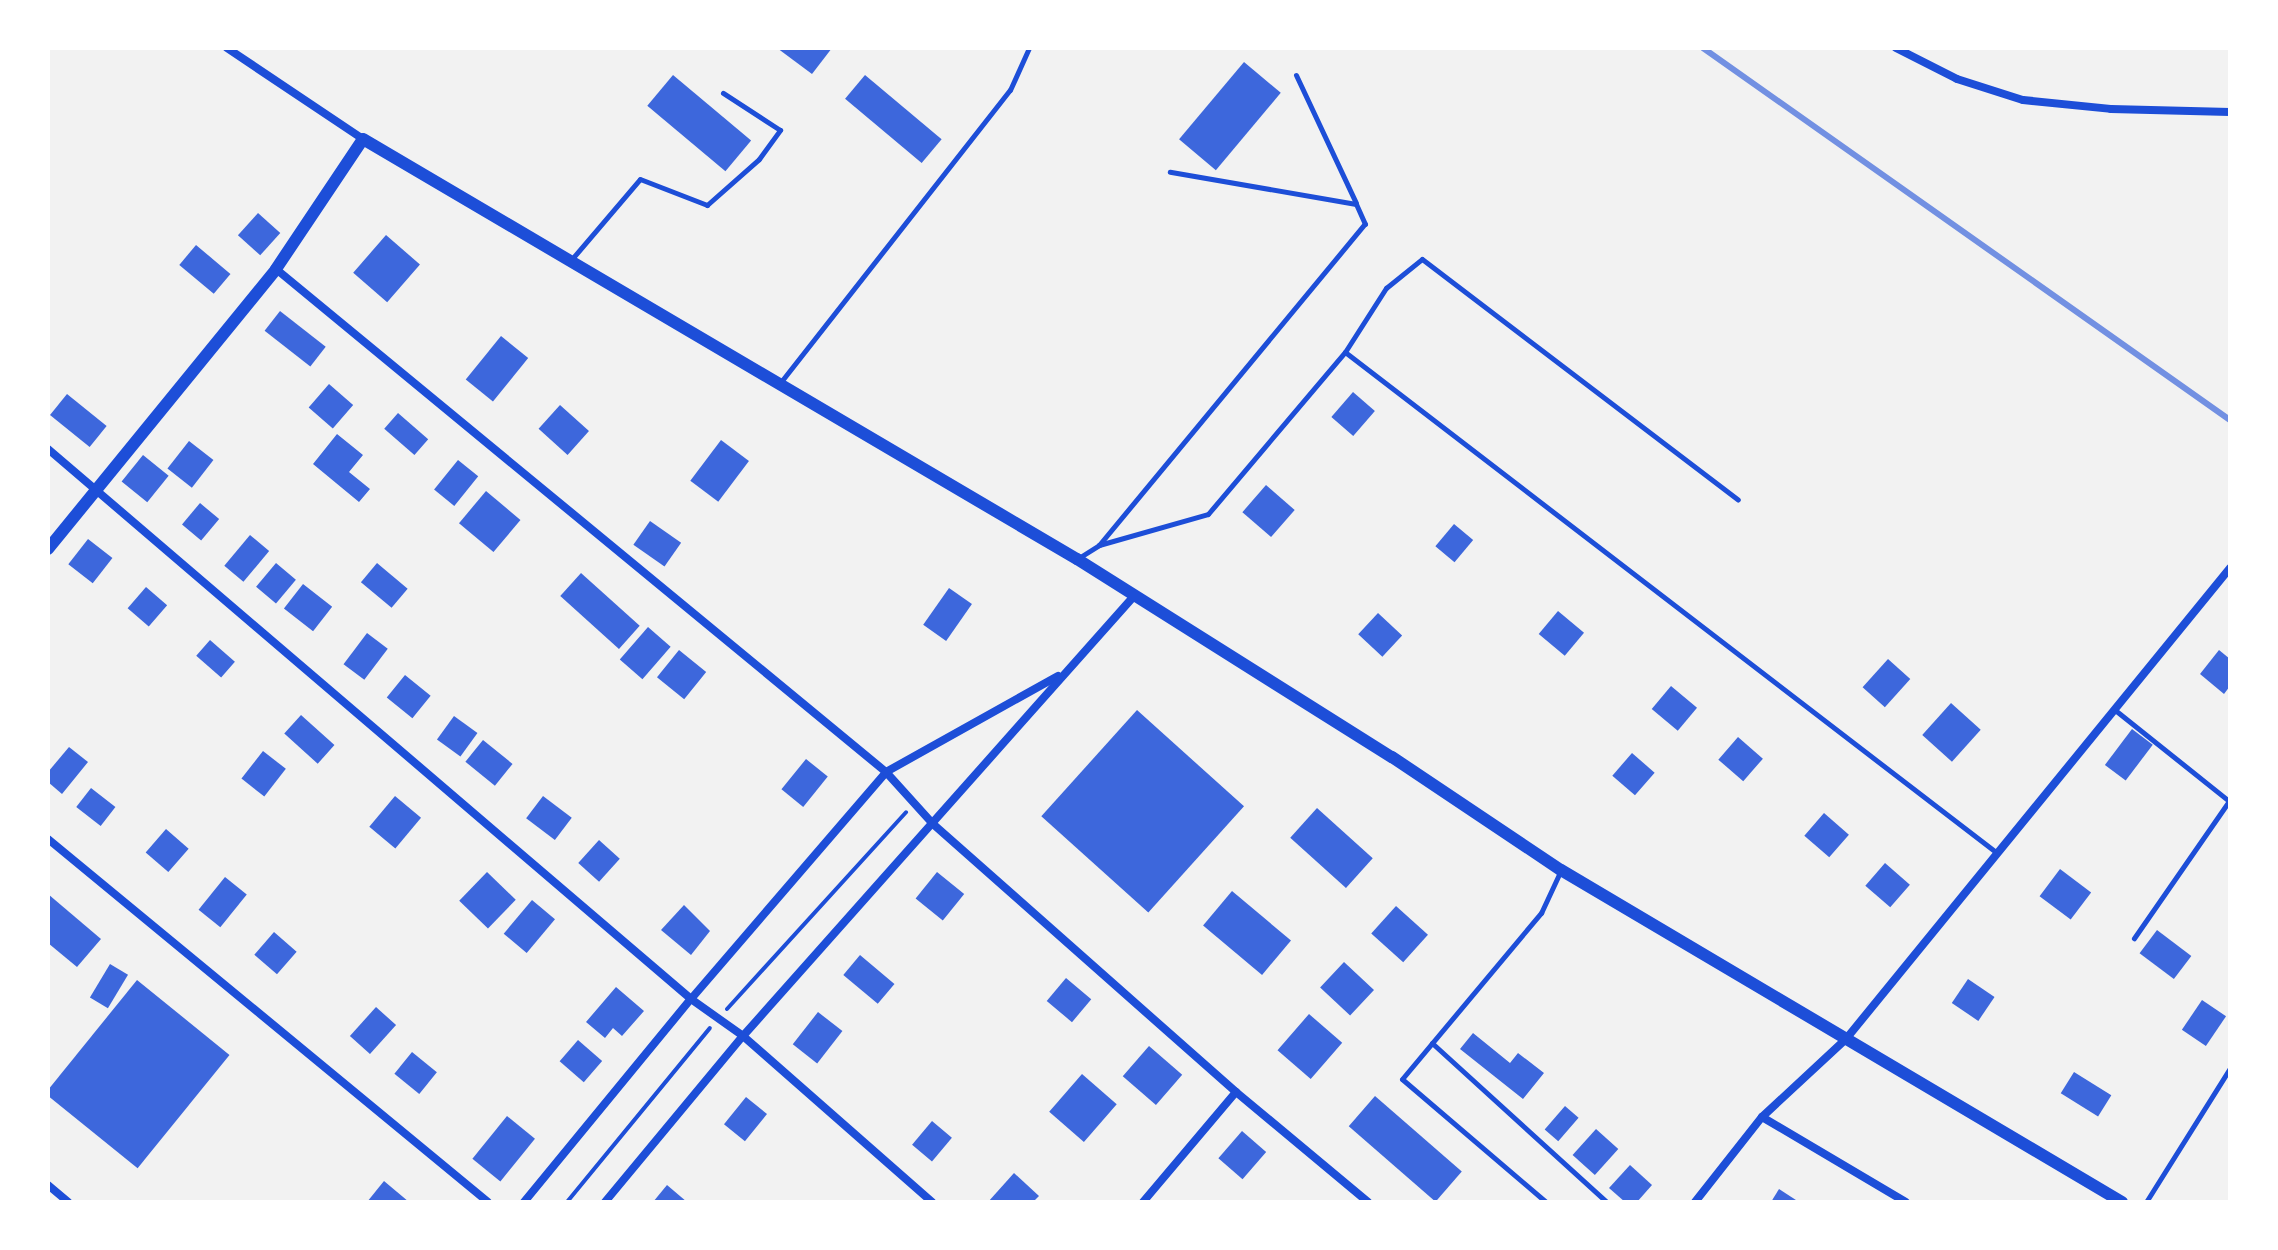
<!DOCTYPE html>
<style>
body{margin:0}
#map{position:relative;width:2278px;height:1250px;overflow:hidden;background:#f2f2f2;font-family:"Fira Sans Condensed",sans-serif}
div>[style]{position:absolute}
.building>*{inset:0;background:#3d67dc;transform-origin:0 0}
.path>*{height:4px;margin:-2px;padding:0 2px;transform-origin:2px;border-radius:2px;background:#1d4ed8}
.service>*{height:5px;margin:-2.5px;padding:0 2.5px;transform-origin:2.5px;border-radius:2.5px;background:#1d4ed8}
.minor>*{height:8px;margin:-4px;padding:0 4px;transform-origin:4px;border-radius:4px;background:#1d4ed8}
.tertiary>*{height:12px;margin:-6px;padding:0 6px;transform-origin:6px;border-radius:6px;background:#1d4ed8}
.rail>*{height:6px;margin:-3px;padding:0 3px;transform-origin:3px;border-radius:3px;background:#7290e2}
span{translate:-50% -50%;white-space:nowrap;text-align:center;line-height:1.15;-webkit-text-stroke:8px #fff;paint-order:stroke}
.frame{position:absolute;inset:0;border:50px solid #fff;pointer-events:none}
</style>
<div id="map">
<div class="building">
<i style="clip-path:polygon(777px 48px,832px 48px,812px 74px)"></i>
<i style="left:1244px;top:62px;width:48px;height:101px;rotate:40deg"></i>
<i style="left:673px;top:75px;width:102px;height:40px;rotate:40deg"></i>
<i style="left:865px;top:75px;width:100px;height:31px;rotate:40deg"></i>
<i style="left:258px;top:213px;width:30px;height:30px;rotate:42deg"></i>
<i style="left:386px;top:235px;width:45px;height:50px;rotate:41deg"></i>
<i style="left:196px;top:245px;width:45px;height:26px;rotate:40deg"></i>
<i style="left:280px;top:311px;width:58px;height:25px;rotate:38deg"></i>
<i style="left:501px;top:336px;width:35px;height:56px;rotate:39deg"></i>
<i style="left:329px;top:384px;width:32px;height:31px;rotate:41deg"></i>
<i style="left:1353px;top:392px;width:29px;height:33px;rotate:41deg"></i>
<i style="left:67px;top:394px;width:51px;height:27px;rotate:39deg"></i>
<i style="left:560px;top:405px;width:39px;height:32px;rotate:42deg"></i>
<i style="left:398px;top:413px;width:40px;height:21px;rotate:41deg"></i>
<i style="clip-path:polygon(337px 434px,363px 455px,349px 472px,370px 489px,359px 502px,313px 464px)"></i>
<i style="left:721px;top:440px;width:35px;height:51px;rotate:37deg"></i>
<i style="left:189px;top:441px;width:31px;height:35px;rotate:38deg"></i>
<i style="left:143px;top:455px;width:33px;height:34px;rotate:39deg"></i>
<i style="left:458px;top:460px;width:26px;height:38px;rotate:39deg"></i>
<i style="left:1266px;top:485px;width:38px;height:36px;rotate:41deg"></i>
<i style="left:486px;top:491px;width:45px;height:42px;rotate:40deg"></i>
<i style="left:200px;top:503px;width:25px;height:28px;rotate:40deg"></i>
<i style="left:650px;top:521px;width:38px;height:29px;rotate:35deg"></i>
<i style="left:1454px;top:524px;width:25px;height:29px;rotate:40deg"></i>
<i style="left:250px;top:535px;width:25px;height:40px;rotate:40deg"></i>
<i style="left:88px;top:539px;width:31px;height:32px;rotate:38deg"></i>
<i style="left:276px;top:563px;width:26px;height:31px;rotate:40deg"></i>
<i style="left:377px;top:563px;width:40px;height:25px;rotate:40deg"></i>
<i style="left:581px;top:573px;width:79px;height:31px;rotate:42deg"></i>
<i style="left:303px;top:584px;width:37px;height:31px;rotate:38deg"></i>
<i style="left:146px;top:587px;width:28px;height:28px;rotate:41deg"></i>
<i style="left:949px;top:588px;width:28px;height:45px;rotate:35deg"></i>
<i style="left:1558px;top:611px;width:34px;height:30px;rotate:40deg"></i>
<i style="left:1378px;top:613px;width:33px;height:29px;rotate:43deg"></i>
<i style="left:648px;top:627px;width:30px;height:43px;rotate:41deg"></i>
<i style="left:367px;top:633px;width:26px;height:39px;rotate:37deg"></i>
<i style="left:210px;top:640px;width:33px;height:21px;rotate:41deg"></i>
<i style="left:679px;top:650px;width:35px;height:35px;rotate:39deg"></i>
<i style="clip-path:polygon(2219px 650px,2230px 659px,2230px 686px,2224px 694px,2200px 674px)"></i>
<i style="left:1888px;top:659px;width:30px;height:38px;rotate:42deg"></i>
<i style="left:405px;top:675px;width:33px;height:29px;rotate:39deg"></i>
<i style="left:1671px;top:686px;width:34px;height:30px;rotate:40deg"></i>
<i style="left:1951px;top:703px;width:40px;height:43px;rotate:42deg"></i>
<i style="left:1137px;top:710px;width:144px;height:143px;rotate:42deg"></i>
<i style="left:301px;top:715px;width:45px;height:25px;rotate:42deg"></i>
<i style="left:454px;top:716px;width:29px;height:29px;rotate:36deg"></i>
<i style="left:2132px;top:729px;width:26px;height:45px;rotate:37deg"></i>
<i style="left:1738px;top:737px;width:33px;height:30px;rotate:41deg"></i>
<i style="left:483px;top:740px;width:38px;height:28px;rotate:39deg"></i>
<i style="clip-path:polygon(69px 747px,88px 762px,62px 794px,48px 782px,48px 772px)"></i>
<i style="left:263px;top:751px;width:29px;height:35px;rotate:38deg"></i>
<i style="left:1632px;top:753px;width:30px;height:30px;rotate:41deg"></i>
<i style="left:806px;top:759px;width:28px;height:39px;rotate:39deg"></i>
<i style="left:91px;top:788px;width:31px;height:24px;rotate:38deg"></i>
<i style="left:395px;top:796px;width:34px;height:40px;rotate:40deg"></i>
<i style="left:543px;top:796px;width:36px;height:28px;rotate:37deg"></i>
<i style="left:1317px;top:808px;width:75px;height:40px;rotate:42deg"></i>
<i style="left:1824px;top:813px;width:33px;height:30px;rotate:41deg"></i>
<i style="left:166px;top:829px;width:30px;height:31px;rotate:41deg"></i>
<i style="left:599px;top:840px;width:28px;height:31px;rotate:42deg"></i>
<i style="left:1885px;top:863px;width:33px;height:30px;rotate:41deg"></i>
<i style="left:2060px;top:869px;width:39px;height:34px;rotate:37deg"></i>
<i style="left:487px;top:872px;width:40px;height:40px;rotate:44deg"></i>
<i style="left:937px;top:872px;width:35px;height:34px;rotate:39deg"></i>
<i style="left:225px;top:877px;width:28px;height:42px;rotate:39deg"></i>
<i style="left:1232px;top:891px;width:77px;height:45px;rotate:40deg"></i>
<i style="clip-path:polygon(48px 894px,101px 939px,77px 967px,48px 943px)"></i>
<i style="left:532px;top:900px;width:30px;height:44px;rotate:40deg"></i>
<i style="clip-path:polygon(684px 905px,710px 931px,691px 955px,661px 930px)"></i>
<i style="left:1396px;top:906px;width:43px;height:37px;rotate:42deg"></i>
<i style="left:2157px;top:930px;width:43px;height:29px;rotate:37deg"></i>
<i style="left:274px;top:932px;width:30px;height:30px;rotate:41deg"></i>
<i style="left:860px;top:955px;width:45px;height:26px;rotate:40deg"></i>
<i style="left:1344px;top:962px;width:41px;height:35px;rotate:43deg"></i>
<i style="left:110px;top:964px;width:21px;height:39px;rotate:31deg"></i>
<i style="left:1066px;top:978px;width:33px;height:30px;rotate:40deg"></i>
<i style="left:1968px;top:979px;width:32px;height:29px;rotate:34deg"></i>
<i style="left:137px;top:980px;width:119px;height:146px;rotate:39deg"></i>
<i style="clip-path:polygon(616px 987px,644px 1011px,622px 1036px,613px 1028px,605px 1038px,586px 1022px)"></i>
<i style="left:2202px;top:1000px;width:29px;height:36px;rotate:34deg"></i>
<i style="left:376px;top:1007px;width:27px;height:39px;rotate:42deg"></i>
<i style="left:818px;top:1012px;width:31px;height:41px;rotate:38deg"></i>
<i style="left:1309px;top:1014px;width:44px;height:48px;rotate:41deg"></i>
<i style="clip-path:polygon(1473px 1033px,1510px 1063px,1518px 1053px,1544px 1073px,1523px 1099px,1460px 1049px)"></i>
<i style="left:578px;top:1040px;width:32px;height:28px;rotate:41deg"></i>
<i style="left:1149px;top:1046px;width:44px;height:40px;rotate:41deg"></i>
<i style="left:412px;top:1052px;width:32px;height:28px;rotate:39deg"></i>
<i style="left:2074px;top:1072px;width:44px;height:25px;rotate:32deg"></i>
<i style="left:1082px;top:1074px;width:46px;height:50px;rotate:41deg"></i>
<i style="left:1375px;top:1096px;width:115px;height:40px;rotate:41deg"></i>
<i style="left:746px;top:1097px;width:27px;height:35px;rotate:39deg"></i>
<i style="left:1565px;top:1106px;width:18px;height:31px;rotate:41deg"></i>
<i style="left:507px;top:1116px;width:36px;height:55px;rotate:39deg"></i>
<i style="left:932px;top:1121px;width:26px;height:31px;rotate:40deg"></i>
<i style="left:1596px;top:1129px;width:30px;height:35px;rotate:42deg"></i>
<i style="left:1242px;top:1131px;width:32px;height:36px;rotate:41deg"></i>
<i style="clip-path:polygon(1630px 1165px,1652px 1185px,1637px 1202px,1625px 1202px,1609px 1188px)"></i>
<i style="clip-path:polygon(1014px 1173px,1039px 1196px,1033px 1202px,988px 1202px)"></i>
<i style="clip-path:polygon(384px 1181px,409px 1202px,367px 1202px)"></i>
<i style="clip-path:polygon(667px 1185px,687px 1202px,653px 1202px)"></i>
<i style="clip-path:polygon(1779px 1189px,1799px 1202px,1771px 1202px)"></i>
</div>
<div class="path">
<i style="left:727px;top:1009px;width:266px;rotate:-47.7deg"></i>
<i style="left:567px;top:1202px;width:225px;rotate:-50.6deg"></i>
</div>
<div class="service">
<i style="left:1296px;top:75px;width:141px;rotate:64.9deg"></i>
<i style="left:571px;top:260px;width:106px;rotate:-49.6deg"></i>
<i style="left:640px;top:179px;width:72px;rotate:21.2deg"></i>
<i style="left:707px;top:205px;width:69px;rotate:-41.5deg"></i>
<i style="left:759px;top:159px;width:36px;rotate:-54deg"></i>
<i style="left:780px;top:130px;width:68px;rotate:-147deg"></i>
<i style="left:1345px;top:352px;width:76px;rotate:-57.4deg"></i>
<i style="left:1386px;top:288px;width:46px;rotate:-38.9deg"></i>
<i style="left:1422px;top:259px;width:397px;rotate:37.3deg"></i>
<i style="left:780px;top:383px;width:372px;rotate:-51.9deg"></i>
<i style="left:1010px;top:90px;width:46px;rotate:-65.7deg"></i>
<i style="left:1099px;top:545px;width:417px;rotate:-50.4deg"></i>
<i style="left:1365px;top:224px;width:22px;rotate:-114deg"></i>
<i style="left:1356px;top:204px;width:189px;rotate:-170.2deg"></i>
<i style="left:1077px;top:559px;width:26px;rotate:-32deg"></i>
<i style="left:1099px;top:545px;width:113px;rotate:-15.9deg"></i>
<i style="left:1208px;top:514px;width:212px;rotate:-49.8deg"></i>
<i style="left:1345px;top:352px;width:822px;rotate:37.54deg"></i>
<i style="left:2115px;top:710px;width:146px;rotate:38.6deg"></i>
<i style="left:2229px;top:801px;width:167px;rotate:124.7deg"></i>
<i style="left:1432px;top:1043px;width:236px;rotate:42.3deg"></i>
<i style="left:1546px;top:1202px;width:189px;rotate:-139.5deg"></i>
<i style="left:1402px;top:1079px;width:217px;rotate:-50.1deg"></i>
<i style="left:1541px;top:913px;width:45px;rotate:-65.1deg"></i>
<i style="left:2146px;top:1202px;width:158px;rotate:-57.9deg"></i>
</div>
<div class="minor">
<i style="left:227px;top:48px;width:164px;rotate:33.8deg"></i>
<i style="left:1896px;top:48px;width:68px;rotate:26.9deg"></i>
<i style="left:1957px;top:79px;width:69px;rotate:17.7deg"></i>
<i style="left:2023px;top:100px;width:88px;rotate:5.8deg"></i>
<i style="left:2111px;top:109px;width:119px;rotate:1.4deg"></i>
<i style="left:276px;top:269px;width:791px;rotate:39.51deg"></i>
<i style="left:886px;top:772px;width:70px;rotate:47.9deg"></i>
<i style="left:933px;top:824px;width:405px;rotate:41.5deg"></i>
<i style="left:1236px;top:1092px;width:172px;rotate:39.8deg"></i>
<i style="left:48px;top:449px;width:846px;rotate:40.54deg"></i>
<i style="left:691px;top:999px;width:64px;rotate:35.4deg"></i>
<i style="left:743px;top:1036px;width:252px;rotate:41.3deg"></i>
<i style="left:48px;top:839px;width:570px;rotate:39.52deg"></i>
<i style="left:1762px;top:1117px;width:167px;rotate:30.6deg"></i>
<i style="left:48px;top:1185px;width:26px;rotate:40deg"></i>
<i style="left:524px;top:1202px;width:263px;rotate:-50.6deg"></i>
<i style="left:691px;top:999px;width:299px;rotate:-49.3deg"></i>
<i style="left:886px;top:772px;width:197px;rotate:-29.2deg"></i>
<i style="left:605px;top:1202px;width:216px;rotate:-50.3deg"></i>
<i style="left:743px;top:1036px;width:590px;rotate:-48.37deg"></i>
<i style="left:1143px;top:1202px;width:144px;rotate:-49.8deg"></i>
<i style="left:1695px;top:1202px;width:108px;rotate:-51.8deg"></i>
<i style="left:1762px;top:1117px;width:115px;rotate:-42.9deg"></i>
<i style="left:1846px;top:1039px;width:608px;rotate:-50.81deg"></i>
</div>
<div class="tertiary">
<i style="left:48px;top:549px;width:361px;rotate:-50.8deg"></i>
<i style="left:276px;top:269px;width:156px;rotate:-56.2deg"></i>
<i style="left:363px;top:139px;width:828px;rotate:30.47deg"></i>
<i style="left:1077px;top:559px;width:372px;rotate:32.2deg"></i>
<i style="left:1392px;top:757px;width:203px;rotate:33.8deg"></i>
<i style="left:1561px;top:870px;width:652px;rotate:30.62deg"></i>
</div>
<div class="rail">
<i style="left:1703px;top:48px;width:645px;rotate:35.22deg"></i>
</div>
<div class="frame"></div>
</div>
